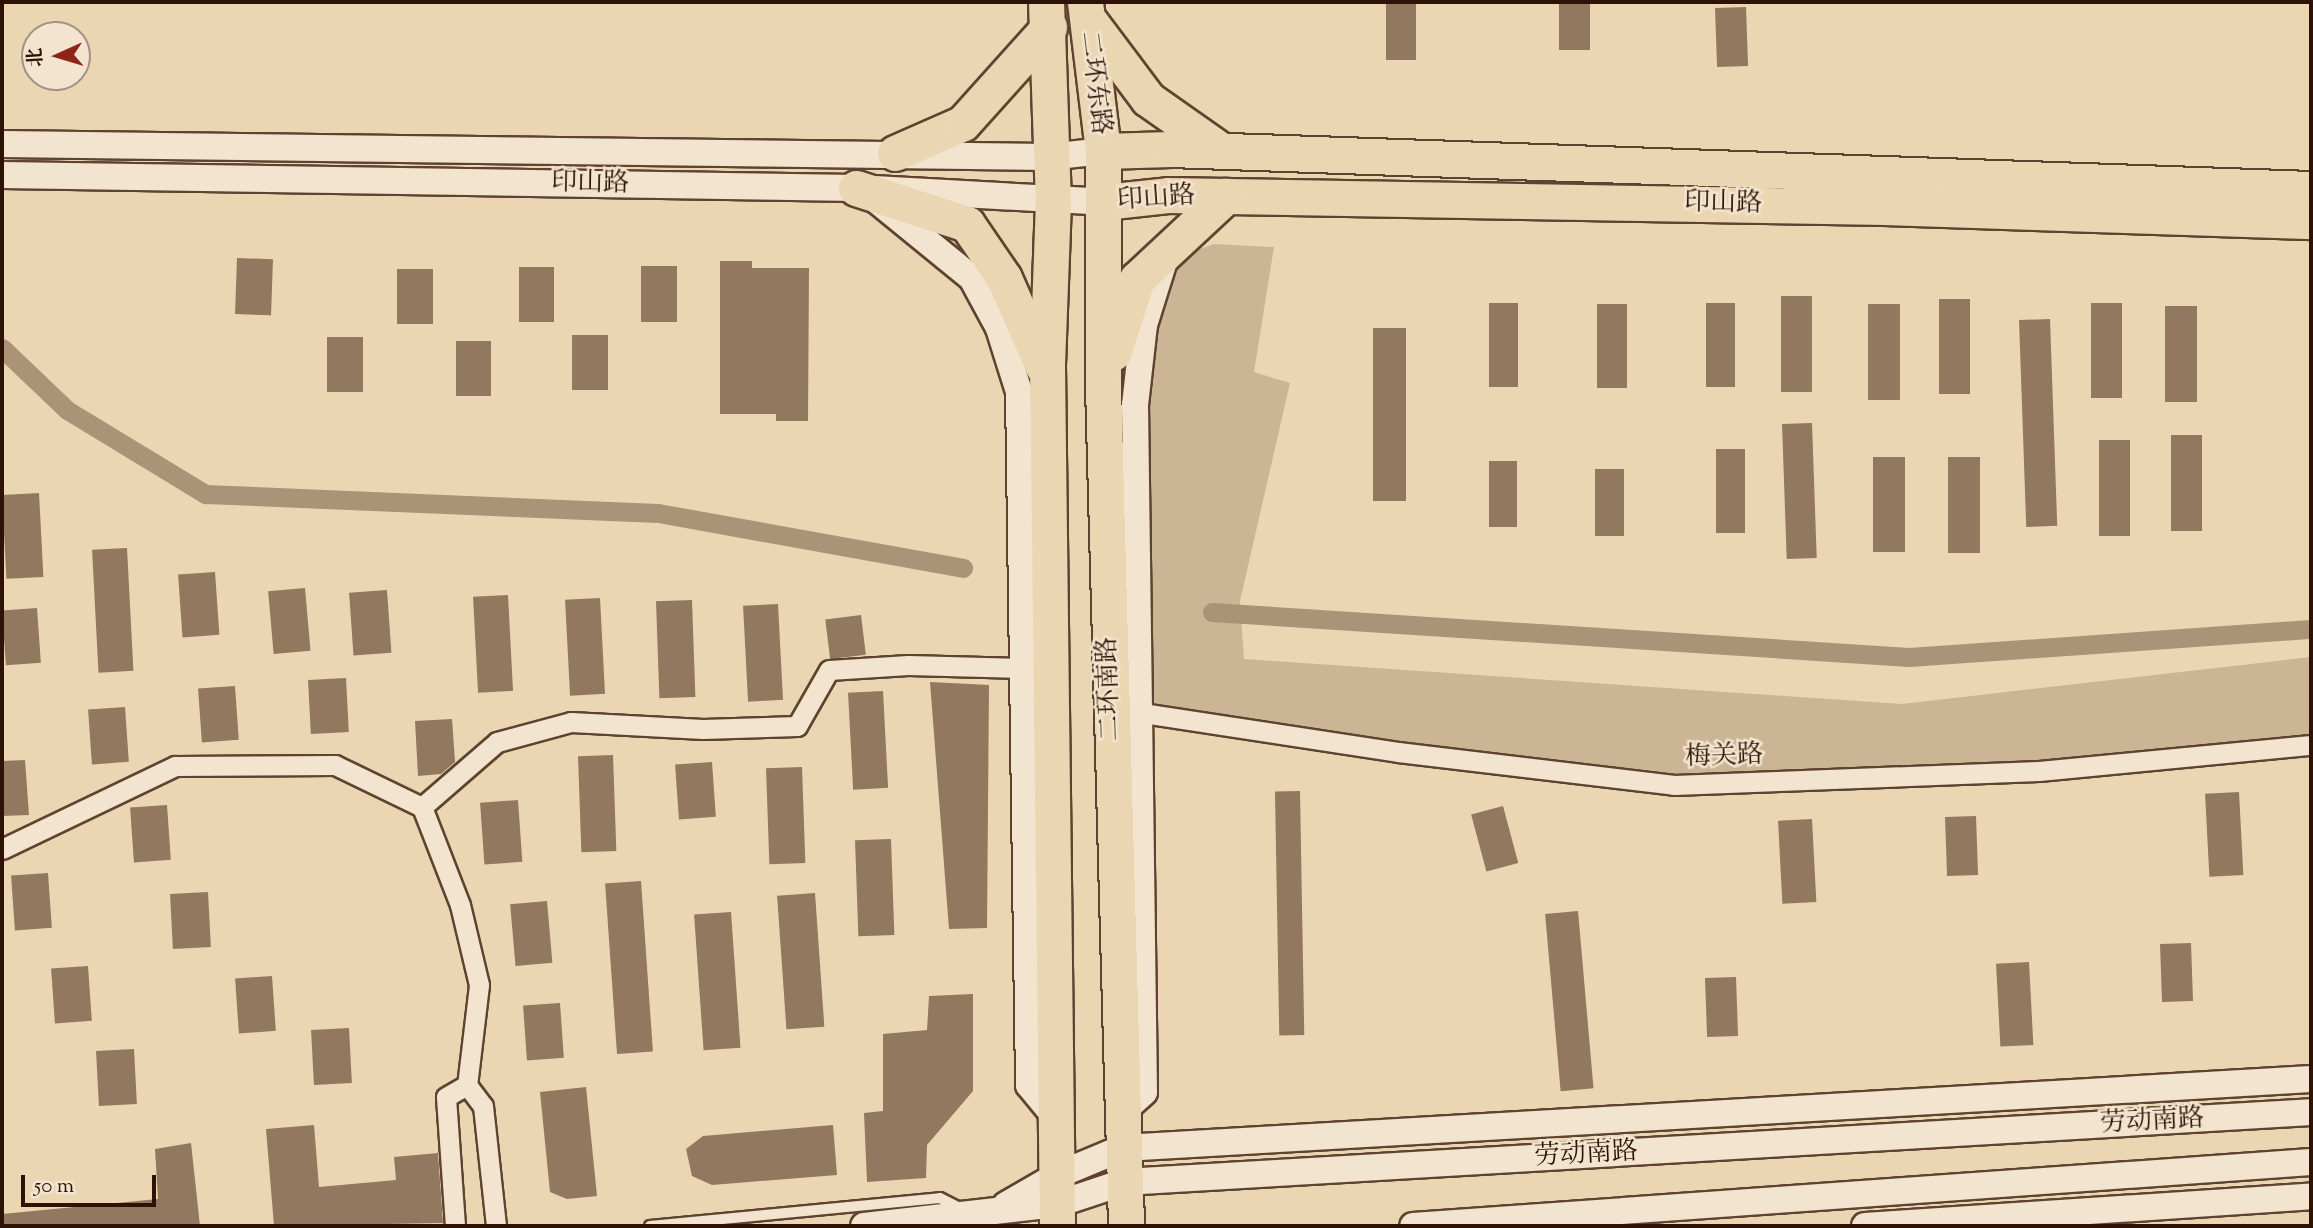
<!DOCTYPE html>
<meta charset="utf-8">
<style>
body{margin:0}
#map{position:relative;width:2313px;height:1228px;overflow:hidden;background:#ebd6b3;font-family:"Sorts Mill Goudy","Noto Serif SC",serif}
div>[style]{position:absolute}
.green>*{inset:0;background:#cbb595}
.canal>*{height:19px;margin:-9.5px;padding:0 9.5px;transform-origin:9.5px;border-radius:9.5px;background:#ab9378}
.building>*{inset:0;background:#91785f;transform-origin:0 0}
.roads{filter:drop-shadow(2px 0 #5e4330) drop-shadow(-2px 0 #5e4330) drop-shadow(0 2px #5e4330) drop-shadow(0 -2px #5e4330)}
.lane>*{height:10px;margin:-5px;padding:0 5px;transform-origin:5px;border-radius:5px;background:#f2e4ce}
.street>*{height:19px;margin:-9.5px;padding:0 9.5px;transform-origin:9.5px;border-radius:9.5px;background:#f2e4ce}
.secondary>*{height:26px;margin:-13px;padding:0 13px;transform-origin:13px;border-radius:13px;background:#f2e4ce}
.highway>*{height:35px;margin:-17.5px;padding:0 17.5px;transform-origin:17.5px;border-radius:17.5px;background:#ebd6b3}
span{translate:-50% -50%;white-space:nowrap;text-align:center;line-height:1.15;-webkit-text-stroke:5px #f2e4ce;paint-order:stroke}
.street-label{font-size:26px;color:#2f1205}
.frame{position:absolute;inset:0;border:4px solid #2f1205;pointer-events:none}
.north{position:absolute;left:21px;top:21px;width:70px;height:70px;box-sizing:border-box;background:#f2e4ce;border:2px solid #a4907e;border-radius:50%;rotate:266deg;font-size:19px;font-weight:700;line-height:28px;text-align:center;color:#2f1205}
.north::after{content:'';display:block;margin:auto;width:24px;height:32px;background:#8f2418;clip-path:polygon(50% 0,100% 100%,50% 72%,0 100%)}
.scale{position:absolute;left:21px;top:1175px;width:135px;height:32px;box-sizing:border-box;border:4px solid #2f1205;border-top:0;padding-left:9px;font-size:21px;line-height:24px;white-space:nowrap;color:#2f1205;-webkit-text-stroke:5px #f2e4ce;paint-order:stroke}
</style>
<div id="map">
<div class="green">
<i style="clip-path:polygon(1214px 244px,1274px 247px,1254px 372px,1290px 383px,1240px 601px,1244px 659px,1902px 704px,2311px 657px,2311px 745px,1674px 785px,1143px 713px,1135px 405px,1163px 262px)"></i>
</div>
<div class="canal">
<i style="left:2px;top:348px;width:90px;rotate:43.6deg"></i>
<i style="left:67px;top:410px;width:162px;rotate:31.3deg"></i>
<i style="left:205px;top:494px;width:453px;rotate:2.4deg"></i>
<i style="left:658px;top:513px;width:310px;rotate:10.2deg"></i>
<i style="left:1212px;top:612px;width:698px;rotate:3.69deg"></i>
<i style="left:1909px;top:657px;width:403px;rotate:-4deg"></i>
</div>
<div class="building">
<i style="left:1386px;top:2px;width:30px;height:58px"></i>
<i style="left:1559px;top:2px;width:31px;height:48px"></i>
<i style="left:1746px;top:7px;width:59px;height:31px;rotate:88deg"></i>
<i style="left:237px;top:258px;width:36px;height:56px;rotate:2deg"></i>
<i style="clip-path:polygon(720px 261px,752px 261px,752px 268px,809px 268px,808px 421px,776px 421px,776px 414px,720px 414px)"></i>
<i style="left:641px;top:266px;width:36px;height:56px"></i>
<i style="left:519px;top:267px;width:35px;height:55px"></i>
<i style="left:397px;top:269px;width:36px;height:55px"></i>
<i style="left:1781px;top:296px;width:31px;height:96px"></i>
<i style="left:1939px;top:299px;width:31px;height:95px"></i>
<i style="left:1489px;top:303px;width:29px;height:84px"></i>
<i style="left:1706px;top:303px;width:29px;height:84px"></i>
<i style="left:2091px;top:303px;width:31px;height:95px"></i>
<i style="left:1597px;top:304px;width:30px;height:84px"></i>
<i style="left:1900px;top:304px;width:96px;height:32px;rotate:90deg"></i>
<i style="left:2165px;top:306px;width:32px;height:96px"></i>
<i style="left:2050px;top:319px;width:207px;height:31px;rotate:88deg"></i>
<i style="left:1373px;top:328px;width:33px;height:173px"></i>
<i style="left:572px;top:335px;width:36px;height:55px"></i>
<i style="left:327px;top:337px;width:36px;height:55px"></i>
<i style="left:456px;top:341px;width:35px;height:55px"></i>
<i style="left:1812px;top:423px;width:135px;height:30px;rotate:88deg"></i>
<i style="left:2171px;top:435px;width:31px;height:96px"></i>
<i style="left:2099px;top:440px;width:31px;height:96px"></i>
<i style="left:1716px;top:449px;width:29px;height:84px"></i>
<i style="left:1873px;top:457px;width:32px;height:95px"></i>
<i style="left:1948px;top:457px;width:32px;height:96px"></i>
<i style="left:1489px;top:461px;width:28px;height:66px"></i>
<i style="left:1624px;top:469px;width:67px;height:29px;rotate:90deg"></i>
<i style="left:39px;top:493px;width:84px;height:37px;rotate:87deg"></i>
<i style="left:127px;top:548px;width:123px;height:35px;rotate:87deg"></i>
<i style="left:215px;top:572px;width:63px;height:37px;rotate:86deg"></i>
<i style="left:305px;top:588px;width:63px;height:37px;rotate:85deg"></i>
<i style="left:387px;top:590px;width:63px;height:38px;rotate:86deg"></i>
<i style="left:508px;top:595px;width:96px;height:35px;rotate:87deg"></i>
<i style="left:600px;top:598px;width:96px;height:35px;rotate:87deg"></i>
<i style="left:692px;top:600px;width:97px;height:36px;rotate:88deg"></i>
<i style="left:778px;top:604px;width:96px;height:35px;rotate:87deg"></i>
<i style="left:37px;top:608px;width:55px;height:35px;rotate:86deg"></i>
<i style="left:861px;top:615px;width:40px;height:36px;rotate:83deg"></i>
<i style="left:346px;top:678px;width:54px;height:38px;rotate:87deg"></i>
<i style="clip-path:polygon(930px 682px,989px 685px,987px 928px,949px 929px)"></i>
<i style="left:235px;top:686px;width:54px;height:37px;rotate:86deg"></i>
<i style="left:883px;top:691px;width:97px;height:35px;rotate:87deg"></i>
<i style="left:125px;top:707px;width:55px;height:37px;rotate:86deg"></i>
<i style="clip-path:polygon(452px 719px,455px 762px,441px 774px,418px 776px,415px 721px)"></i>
<i style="left:613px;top:755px;width:96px;height:35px;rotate:88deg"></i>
<i style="clip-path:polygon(25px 760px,29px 815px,2px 816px,2px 761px)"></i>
<i style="left:712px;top:762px;width:55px;height:37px;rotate:86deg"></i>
<i style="left:802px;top:767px;width:96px;height:36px;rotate:88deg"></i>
<i style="left:1300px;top:791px;width:244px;height:25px;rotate:89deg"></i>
<i style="left:2239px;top:792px;width:83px;height:34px;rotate:87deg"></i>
<i style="left:518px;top:800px;width:62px;height:38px;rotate:86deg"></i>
<i style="left:167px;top:805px;width:55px;height:37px;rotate:86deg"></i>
<i style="left:1503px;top:806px;width:59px;height:33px;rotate:75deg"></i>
<i style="left:1976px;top:816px;width:59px;height:31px;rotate:88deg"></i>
<i style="left:1812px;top:819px;width:83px;height:34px;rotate:87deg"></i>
<i style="left:891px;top:839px;width:96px;height:36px;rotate:88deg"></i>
<i style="left:48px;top:873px;width:55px;height:37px;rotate:86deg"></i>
<i style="left:641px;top:881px;width:171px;height:36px;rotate:86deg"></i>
<i style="left:208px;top:892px;width:55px;height:38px;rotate:87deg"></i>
<i style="left:815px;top:893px;width:134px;height:38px;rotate:86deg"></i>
<i style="left:547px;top:901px;width:62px;height:37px;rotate:85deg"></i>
<i style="left:1578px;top:911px;width:178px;height:33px;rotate:85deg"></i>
<i style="left:731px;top:912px;width:136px;height:37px;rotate:86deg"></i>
<i style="left:2191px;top:943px;width:58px;height:31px;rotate:88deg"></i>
<i style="left:2029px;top:962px;width:83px;height:33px;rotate:87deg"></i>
<i style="left:88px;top:966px;width:55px;height:37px;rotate:86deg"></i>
<i style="left:272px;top:976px;width:55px;height:37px;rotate:86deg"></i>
<i style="left:1736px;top:977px;width:59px;height:31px;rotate:88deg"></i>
<i style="clip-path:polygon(973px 994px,973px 1091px,927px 1145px,926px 1178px,867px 1182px,864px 1113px,883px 1111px,883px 1034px,927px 1030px,929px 996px)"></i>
<i style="left:560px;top:1003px;width:55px;height:37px;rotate:86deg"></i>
<i style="left:349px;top:1028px;width:55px;height:38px;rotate:87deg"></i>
<i style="left:134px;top:1049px;width:55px;height:38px;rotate:87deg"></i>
<i style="clip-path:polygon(586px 1087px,597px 1196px,567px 1199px,550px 1192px,540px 1092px)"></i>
<i style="clip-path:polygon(314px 1125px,319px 1187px,396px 1180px,394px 1157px,438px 1153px,443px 1223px,274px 1226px,266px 1129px)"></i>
<i style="clip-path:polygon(833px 1125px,837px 1175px,712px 1185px,692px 1176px,686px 1149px,703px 1136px)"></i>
<i style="clip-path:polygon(191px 1143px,200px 1226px,2px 1226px,2px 1214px,158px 1199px,155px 1149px)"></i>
</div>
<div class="roads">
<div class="lane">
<i style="left:650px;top:1226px;width:291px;rotate:-5.5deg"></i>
<i style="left:940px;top:1198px;width:22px;rotate:27deg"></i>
</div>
<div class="street">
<i style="left:1143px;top:713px;width:258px;rotate:8.7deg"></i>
<i style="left:1398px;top:752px;width:278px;rotate:6.8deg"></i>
<i style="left:1674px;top:785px;width:365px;rotate:-2.2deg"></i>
<i style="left:2039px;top:771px;width:273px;rotate:-5.5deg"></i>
<i style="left:422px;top:807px;width:99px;rotate:-40.9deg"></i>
<i style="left:497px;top:742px;width:77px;rotate:-15.1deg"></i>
<i style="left:571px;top:722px;width:132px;rotate:3deg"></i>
<i style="left:703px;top:729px;width:94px;rotate:-1.8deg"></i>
<i style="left:797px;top:726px;width:64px;rotate:-60.3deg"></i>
<i style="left:829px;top:670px;width:79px;rotate:-3.6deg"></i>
<i style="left:908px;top:665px;width:115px;rotate:1.5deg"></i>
<i style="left:2px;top:849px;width:192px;rotate:-25.6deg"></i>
<i style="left:175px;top:766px;width:160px;rotate:-0.4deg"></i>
<i style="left:335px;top:765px;width:97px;rotate:25.8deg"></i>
<i style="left:422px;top:807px;width:105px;rotate:68.8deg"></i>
<i style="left:460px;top:905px;width:82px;rotate:76.6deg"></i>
<i style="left:479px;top:985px;width:101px;rotate:96.8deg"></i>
<i style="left:467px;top:1085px;width:26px;rotate:53deg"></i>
<i style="left:483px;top:1106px;width:121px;rotate:83.8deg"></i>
<i style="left:455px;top:1226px;width:129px;rotate:-94deg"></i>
<i style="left:446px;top:1097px;width:24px;rotate:-30deg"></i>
</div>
<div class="secondary">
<i style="left:2px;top:144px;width:1046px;rotate:0.71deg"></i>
<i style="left:1048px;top:157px;width:55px;rotate:-6.2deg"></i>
<i style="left:2px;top:175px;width:854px;rotate:0.87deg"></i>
<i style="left:856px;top:188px;width:248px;rotate:3.2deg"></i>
<i style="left:875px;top:199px;width:125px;rotate:39.2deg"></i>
<i style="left:972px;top:278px;width:57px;rotate:61.6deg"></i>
<i style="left:999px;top:328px;width:67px;rotate:72.6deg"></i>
<i style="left:1019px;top:392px;width:693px;rotate:89.17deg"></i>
<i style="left:1029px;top:1085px;width:44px;rotate:50.5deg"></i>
<i style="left:1123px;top:1111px;width:28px;rotate:-42deg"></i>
<i style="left:1144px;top:1092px;width:687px;rotate:-90.75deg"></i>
<i style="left:1135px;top:405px;width:81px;rotate:-83.6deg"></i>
<i style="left:1144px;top:325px;width:77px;rotate:-72.7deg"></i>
<i style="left:1006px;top:1205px;width:60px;rotate:-30deg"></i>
<i style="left:1058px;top:1175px;width:70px;rotate:-22.6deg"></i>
<i style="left:1123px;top:1148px;width:1190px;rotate:-3.32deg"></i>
<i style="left:864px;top:1226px;width:195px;rotate:-6.5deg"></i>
<i style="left:1058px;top:1204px;width:70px;rotate:-18.4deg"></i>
<i style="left:1124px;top:1182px;width:1189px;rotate:-3.37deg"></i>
<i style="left:1413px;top:1226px;width:900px;rotate:-4.08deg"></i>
<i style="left:1865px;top:1226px;width:447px;rotate:-3.8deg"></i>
</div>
<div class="highway">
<i style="left:1046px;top:2px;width:199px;rotate:88deg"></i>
<i style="left:1053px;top:201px;width:164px;rotate:92.1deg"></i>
<i style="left:1047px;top:365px;width:861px;rotate:89.33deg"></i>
<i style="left:1085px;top:2px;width:150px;rotate:83.1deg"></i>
<i style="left:1103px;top:151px;width:235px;rotate:90deg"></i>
<i style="left:1103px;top:386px;width:840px;rotate:88.43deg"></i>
<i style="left:1091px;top:23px;width:95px;rotate:53.1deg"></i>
<i style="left:1148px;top:99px;width:90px;rotate:35.1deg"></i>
<i style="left:1103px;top:151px;width:68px;rotate:-1.7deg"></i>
<i style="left:1171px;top:149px;width:1141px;rotate:2.01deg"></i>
<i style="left:895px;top:153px;width:74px;rotate:-23.8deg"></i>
<i style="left:963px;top:123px;width:129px;rotate:-48.1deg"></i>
<i style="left:856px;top:188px;width:117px;rotate:18deg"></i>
<i style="left:967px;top:224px;width:65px;rotate:55.6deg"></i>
<i style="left:1004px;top:278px;width:97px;rotate:66.3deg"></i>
<i style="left:1104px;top:202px;width:64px;rotate:-6.2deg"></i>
<i style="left:1168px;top:195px;width:718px;rotate:0.96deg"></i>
<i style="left:1886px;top:207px;width:425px;rotate:1.9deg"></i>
<i style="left:1113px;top:353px;width:78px;rotate:-72deg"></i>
<i style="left:1137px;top:279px;width:122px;rotate:-43deg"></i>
</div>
</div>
<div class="street-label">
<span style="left:1094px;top:83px;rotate:83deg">二环东路</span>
<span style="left:590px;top:184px;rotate:1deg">印山路</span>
<span style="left:1156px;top:199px;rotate:-4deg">印山路</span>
<span style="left:1723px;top:204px;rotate:1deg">印山路</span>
<span style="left:1110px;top:689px;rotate:-92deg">二环南路</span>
<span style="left:1724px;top:757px;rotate:-2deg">梅关路</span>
<span style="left:2152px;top:1122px;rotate:-3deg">劳动南路</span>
<span style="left:1586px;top:1155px;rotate:-3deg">劳动南路</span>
</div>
<div class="frame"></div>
<div class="north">北</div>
<div class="scale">50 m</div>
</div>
